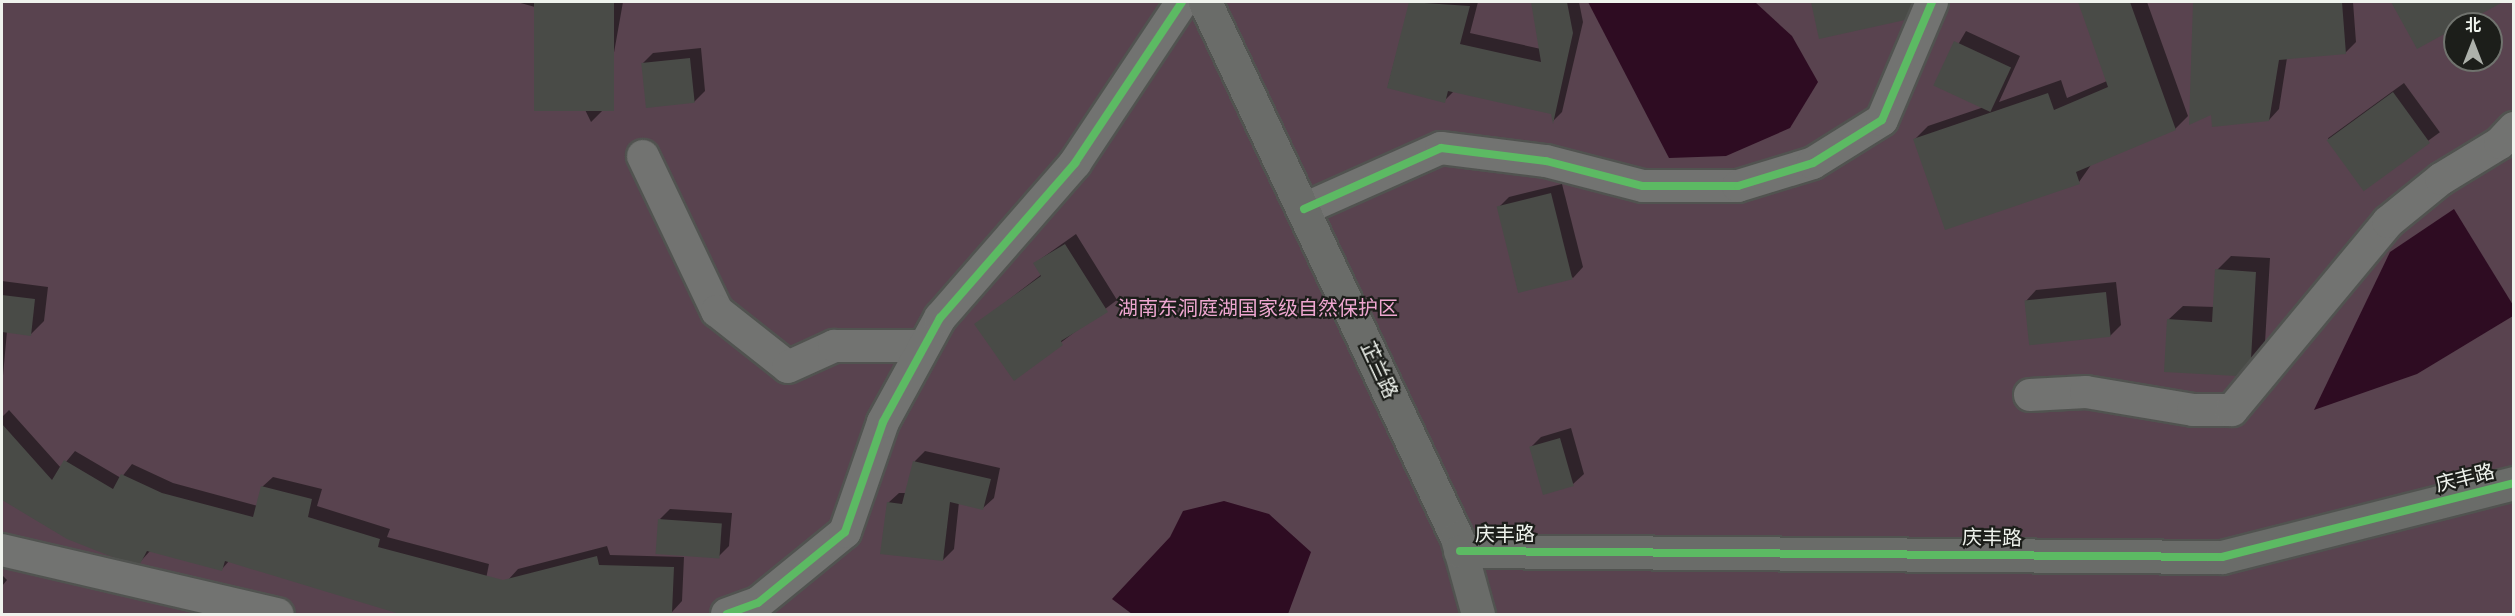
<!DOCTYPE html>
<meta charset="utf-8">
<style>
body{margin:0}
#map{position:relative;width:2515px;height:616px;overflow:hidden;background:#333631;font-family:"Work Sans","Noto Sans SC",sans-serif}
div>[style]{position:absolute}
.green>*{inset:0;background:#59434f}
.water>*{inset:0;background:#2e0c22}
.shadow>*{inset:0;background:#0007;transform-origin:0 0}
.building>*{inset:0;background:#494b47;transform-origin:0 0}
.roads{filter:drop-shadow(2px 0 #515350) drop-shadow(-2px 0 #515350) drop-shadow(0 2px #515350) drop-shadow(0 -2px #515350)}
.street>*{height:32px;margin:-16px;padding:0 16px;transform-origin:16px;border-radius:16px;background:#727371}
.secondary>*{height:33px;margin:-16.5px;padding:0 16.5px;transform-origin:16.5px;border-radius:16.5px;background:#6a6c69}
.cycleway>*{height:8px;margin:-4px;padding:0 4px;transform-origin:4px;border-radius:4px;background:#5cba63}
span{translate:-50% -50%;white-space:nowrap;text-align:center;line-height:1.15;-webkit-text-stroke:4.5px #1c1e1a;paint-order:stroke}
.park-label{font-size:20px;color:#eea6d0}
.street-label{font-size:20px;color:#eff3ed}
.frame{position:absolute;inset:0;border:3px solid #eff3ed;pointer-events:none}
.north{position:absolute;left:2443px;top:12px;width:60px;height:60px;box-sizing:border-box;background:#1c1e1a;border:2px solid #70736e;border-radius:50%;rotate:0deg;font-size:16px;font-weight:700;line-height:24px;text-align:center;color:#eff3ed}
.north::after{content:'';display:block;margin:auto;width:21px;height:27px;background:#adb1ab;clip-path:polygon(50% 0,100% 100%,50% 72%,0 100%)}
</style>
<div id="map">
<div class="green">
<i style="clip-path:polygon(evenodd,2px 2px,2513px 2px,2513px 614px,2px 614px,2px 2px,2455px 24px,2491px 24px,2491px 60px,2455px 60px,2455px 24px)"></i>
</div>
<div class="water">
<i style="clip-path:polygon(1588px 2px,1755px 2px,1792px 36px,1818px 82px,1790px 128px,1726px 156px,1669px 158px)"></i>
<i style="clip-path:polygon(2454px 209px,2513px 305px,2513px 316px,2417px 374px,2314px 410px,2390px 252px)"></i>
<i style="clip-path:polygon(1224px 501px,1269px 514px,1311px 552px,1288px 614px,1132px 614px,1112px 599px,1170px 537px,1183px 511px)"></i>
</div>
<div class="shadow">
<i style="clip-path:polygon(517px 2px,623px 2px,604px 109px,591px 122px,535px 7px)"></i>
<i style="clip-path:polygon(1410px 2px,1478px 2px,1470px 33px,1541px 49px,1532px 2px,1579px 2px,1583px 22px,1562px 112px,1553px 121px,1552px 113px,1454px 91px,1444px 101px,1388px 86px)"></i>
<i style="clip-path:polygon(1812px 2px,1895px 2px,1897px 10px,1820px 37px)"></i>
<i style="clip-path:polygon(2079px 2px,2147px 2px,2188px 116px,2175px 129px,2091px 165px,2079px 182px,1915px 139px,1928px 126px,1984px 107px,1935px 84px,1966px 31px,2020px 56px,1999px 102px,2061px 80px,2067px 98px,2107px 81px)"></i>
<i style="clip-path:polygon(2194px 2px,2353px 2px,2356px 42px,2345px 53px,2287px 58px,2279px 109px,2269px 120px,2213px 113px,2191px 122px)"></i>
<i style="clip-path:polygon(2392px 2px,2482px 2px,2484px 5px,2417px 47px)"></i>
<i style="clip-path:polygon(701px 48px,705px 91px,694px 102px,643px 63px,653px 53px)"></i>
<i style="left:2404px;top:83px;width:61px;height:94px;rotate:54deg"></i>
<i style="clip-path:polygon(1562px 184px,1583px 267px,1573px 278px,1499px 207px,1509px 197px)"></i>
<i style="clip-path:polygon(1076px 234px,1117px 300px,1014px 378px,976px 325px,1042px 274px,1035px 263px)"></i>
<i style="clip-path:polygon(2231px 256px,2270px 258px,2265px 343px,2236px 375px,2168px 320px,2183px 306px,2215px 307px,2217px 270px)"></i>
<i style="clip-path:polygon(2px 281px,48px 287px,44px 321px,31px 334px,7px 331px,2px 387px)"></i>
<i style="clip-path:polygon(2116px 282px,2121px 325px,2110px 336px,2026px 301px,2036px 290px)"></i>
<i style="clip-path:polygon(9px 410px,61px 468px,75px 451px,121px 478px,132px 464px,173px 483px,258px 506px,262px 487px,273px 477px,322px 489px,317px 506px,390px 529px,387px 537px,489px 564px,479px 614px,411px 614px,229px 561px,222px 569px,150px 551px,140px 562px,69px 534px,2px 499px,2px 417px)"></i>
<i style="clip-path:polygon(1571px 428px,1584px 474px,1573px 484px,1531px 447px,1541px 437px)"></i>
<i style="clip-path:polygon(925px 451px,1000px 468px,994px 498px,983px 508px,959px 502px,954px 549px,943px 560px,888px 503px,899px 493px,907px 493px,915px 461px)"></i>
<i style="clip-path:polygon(670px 509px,732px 513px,729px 546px,718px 557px,660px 519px)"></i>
<i style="clip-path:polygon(607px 546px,610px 555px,684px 557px,682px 601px,672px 612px,517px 614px,508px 580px,518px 569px)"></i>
<i style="clip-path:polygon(2px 575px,7px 580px,2px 586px)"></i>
</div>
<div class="building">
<i style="left:534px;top:2px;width:80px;height:109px"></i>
<i style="clip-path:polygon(1409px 2px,1470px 6px,1460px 44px,1541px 62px,1531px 2px,1567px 2px,1573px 33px,1553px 124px,1551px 114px,1448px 91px,1445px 103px,1387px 88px)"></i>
<i style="clip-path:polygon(1811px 2px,1913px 2px,1905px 20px,1819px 39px)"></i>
<i style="clip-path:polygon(2078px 2px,2130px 2px,2176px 130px,2076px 172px,2080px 184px,1945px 230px,1913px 139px,2048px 93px,2054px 110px,2108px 87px)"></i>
<i style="clip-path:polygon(2193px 2px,2342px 2px,2346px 54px,2279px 60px,2269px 121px,2212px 127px,2211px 115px,2189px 125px)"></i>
<i style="clip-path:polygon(2391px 2px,2503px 2px,2417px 49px)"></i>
<i style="left:1954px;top:41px;width:63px;height:49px;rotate:25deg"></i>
<i style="left:690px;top:58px;width:45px;height:49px;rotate:84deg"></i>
<i style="left:2393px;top:92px;width:63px;height:82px;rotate:54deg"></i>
<i style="left:1551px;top:193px;width:89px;height:56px;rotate:76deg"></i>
<i style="clip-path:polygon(1065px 244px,1108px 312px,1061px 341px,1063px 345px,1014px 381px,974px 324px,1041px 276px,1033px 263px)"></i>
<i style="clip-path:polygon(2215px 269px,2256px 272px,2251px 359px,2237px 376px,2164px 372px,2167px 319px,2212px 322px)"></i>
<i style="left:2106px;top:292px;width:45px;height:82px;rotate:84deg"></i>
<i style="clip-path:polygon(2px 295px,35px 299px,31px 336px,2px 332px)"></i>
<i style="clip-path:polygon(2px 424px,52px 480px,64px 460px,113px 489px,121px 474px,162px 493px,253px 517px,261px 486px,312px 499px,308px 517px,380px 539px,378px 547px,503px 580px,597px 556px,599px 565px,674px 567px,672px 613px,403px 615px,225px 561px,222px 571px,147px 551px,140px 564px,115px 558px,67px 539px,2px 500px)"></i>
<i style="left:1560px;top:438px;width:50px;height:32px;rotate:74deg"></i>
<i style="clip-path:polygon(913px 461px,991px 479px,983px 510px,950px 502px,943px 561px,880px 554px,887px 502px,902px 504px)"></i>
<i style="left:658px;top:519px;width:64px;height:35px;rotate:4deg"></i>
</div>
<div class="roads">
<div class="street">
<i style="left:643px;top:156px;width:172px;rotate:64.5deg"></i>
<i style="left:717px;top:311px;width:90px;rotate:38.3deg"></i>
<i style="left:788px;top:367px;width:51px;rotate:-24.5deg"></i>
<i style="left:834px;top:346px;width:90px"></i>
<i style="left:1304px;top:209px;width:150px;rotate:-24deg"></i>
<i style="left:1441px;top:148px;width:106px;rotate:7.1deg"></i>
<i style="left:1546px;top:161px;width:100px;rotate:14.5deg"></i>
<i style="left:1643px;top:186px;width:95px"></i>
<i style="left:1738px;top:186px;width:78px;rotate:-17deg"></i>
<i style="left:1813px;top:163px;width:81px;rotate:-31.9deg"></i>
<i style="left:1882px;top:120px;width:128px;rotate:-67deg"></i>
<i style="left:2030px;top:395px;width:56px;rotate:-3.1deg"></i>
<i style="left:2086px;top:392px;width:109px;rotate:9.5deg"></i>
<i style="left:2193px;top:410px;width:39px"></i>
<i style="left:2232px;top:410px;width:244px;rotate:-50.3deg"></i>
<i style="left:2388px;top:222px;width:68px;rotate:-39.1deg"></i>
<i style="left:2441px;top:179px;width:69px;rotate:-31.4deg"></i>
<i style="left:2500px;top:143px;width:21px;rotate:-47deg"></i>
<i style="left:2px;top:550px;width:283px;rotate:13.1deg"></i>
<i style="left:727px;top:614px;width:33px;rotate:-20deg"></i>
<i style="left:758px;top:603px;width:112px;rotate:-39.2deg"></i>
<i style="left:845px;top:532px;width:116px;rotate:-70.9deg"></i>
<i style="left:883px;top:422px;width:119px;rotate:-61.3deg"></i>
<i style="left:940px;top:318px;width:206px;rotate:-48.9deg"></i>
<i style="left:1075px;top:163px;width:193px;rotate:-56.4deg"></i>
</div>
<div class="secondary">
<i style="left:1205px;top:2px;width:592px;rotate:64.82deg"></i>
<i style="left:1457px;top:538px;width:79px;rotate:74.6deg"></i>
<i style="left:1460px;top:551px;width:762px;rotate:0.45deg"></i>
<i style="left:2222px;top:557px;width:301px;rotate:-14.2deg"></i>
</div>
</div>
<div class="cycleway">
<i style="left:1304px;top:209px;width:150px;rotate:-24deg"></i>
<i style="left:1441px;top:148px;width:106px;rotate:7.1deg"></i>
<i style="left:1546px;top:161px;width:100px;rotate:14.5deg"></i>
<i style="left:1643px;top:186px;width:95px"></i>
<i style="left:1738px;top:186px;width:78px;rotate:-17deg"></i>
<i style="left:1813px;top:163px;width:81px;rotate:-31.9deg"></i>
<i style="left:1882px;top:120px;width:128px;rotate:-67deg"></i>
<i style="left:1460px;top:551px;width:762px;rotate:0.45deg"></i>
<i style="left:2222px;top:557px;width:301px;rotate:-14.2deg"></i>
<i style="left:727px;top:614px;width:33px;rotate:-20deg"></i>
<i style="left:758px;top:603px;width:112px;rotate:-39.2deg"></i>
<i style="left:845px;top:532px;width:116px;rotate:-70.9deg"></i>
<i style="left:883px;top:422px;width:119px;rotate:-61.3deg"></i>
<i style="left:940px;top:318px;width:206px;rotate:-48.9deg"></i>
<i style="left:1075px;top:163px;width:193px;rotate:-56.4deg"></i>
</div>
<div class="park-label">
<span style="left:1258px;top:308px">湖南东洞庭湖国家级自然保护区</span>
</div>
<div class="street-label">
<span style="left:1379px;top:370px;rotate:65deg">芷兰路</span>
<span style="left:2465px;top:478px;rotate:-14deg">庆丰路</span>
<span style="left:1505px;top:534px">庆丰路</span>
<span style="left:1992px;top:538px;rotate:1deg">庆丰路</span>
</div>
<div class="frame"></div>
<div class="north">北</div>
</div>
